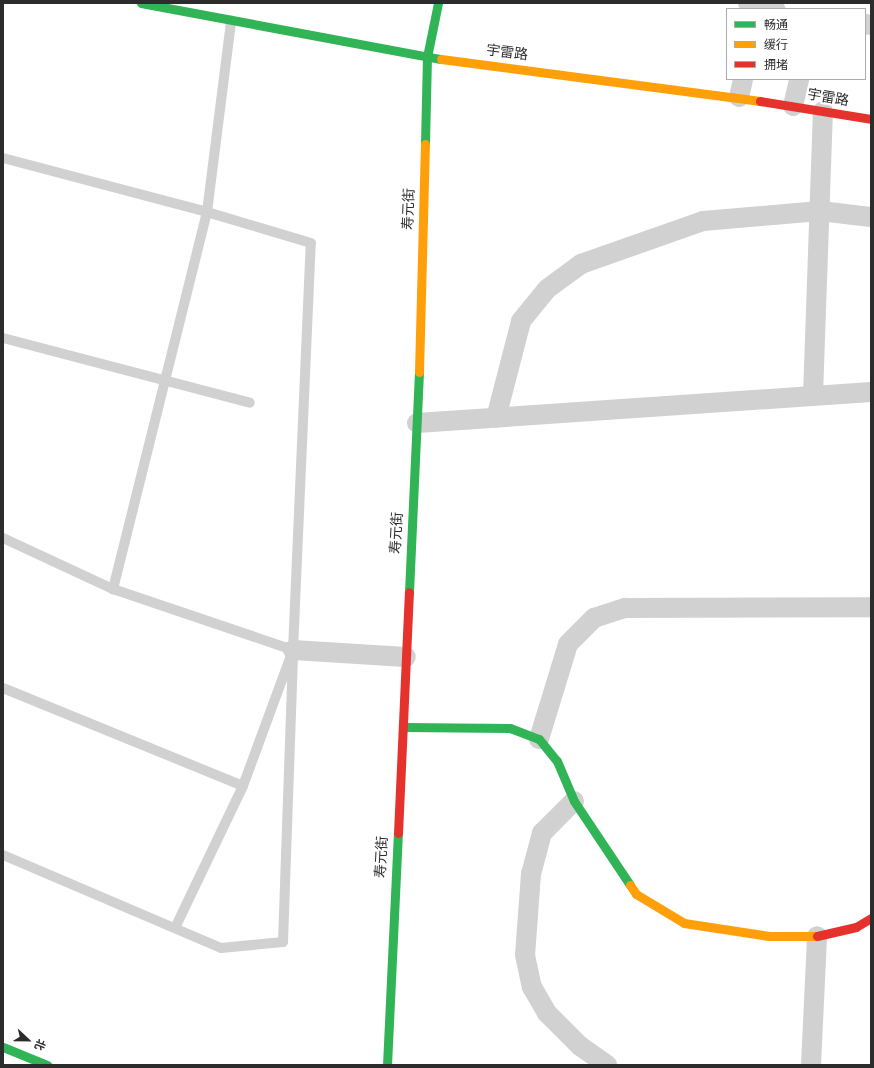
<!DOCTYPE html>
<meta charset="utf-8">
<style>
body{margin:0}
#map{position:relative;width:874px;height:1068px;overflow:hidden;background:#fff;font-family:"Sofia Sans Condensed","Noto Sans SC",sans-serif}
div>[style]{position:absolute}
.lane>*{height:10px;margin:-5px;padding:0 5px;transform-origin:5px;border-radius:5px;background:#d1d1d1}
.street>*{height:20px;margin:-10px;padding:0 10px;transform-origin:10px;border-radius:10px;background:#d1d1d1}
.fast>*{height:9px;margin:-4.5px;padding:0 4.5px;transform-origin:4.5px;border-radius:4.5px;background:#30b455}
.slow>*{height:9px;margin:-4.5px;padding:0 4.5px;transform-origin:4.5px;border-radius:4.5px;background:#ff9f0a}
.jam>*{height:9px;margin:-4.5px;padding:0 4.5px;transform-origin:4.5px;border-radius:4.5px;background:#e5322d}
span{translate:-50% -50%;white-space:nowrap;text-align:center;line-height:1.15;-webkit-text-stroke:4px #fff;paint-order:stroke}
.street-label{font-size:14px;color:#2c2c2c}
.frame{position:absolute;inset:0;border:4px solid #2c2c2c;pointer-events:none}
.legend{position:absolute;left:726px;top:8px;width:140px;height:72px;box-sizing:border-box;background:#fff;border:1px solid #ababab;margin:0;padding:5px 7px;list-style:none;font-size:12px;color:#2c2c2c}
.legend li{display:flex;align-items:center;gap:8px;height:20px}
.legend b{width:20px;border:1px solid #ababab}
.north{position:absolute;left:8px;top:1020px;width:40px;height:40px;-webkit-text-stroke:3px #fff;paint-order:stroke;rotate:112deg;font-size:11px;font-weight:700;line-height:16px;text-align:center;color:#2c2c2c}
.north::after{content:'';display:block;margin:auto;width:14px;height:18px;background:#2c2c2c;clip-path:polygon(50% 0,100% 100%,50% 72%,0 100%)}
</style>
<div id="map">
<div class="lane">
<i style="left:3px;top:158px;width:211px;rotate:14.8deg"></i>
<i style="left:207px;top:212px;width:389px;rotate:104deg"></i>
<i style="left:3px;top:338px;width:255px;rotate:14.7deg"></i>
<i style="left:3px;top:538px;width:121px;rotate:24.9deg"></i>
<i style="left:113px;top:589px;width:190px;rotate:18.7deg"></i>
<i style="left:293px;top:650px;width:145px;rotate:110.2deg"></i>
<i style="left:243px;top:786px;width:157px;rotate:115.6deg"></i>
<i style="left:3px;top:688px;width:259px;rotate:22.2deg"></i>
<i style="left:3px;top:855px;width:237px;rotate:23.1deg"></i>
<i style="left:221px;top:948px;width:62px;rotate:-5.5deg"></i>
<i style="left:283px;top:942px;width:292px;rotate:-88deg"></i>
<i style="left:293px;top:650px;width:407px;rotate:-87.5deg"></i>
<i style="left:311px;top:243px;width:109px;rotate:-163.4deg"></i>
<i style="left:207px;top:212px;width:193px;rotate:-82.8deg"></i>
</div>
<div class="street">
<i style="left:748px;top:3px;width:28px;rotate:13deg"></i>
<i style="left:865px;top:24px;width:6px;rotate:9deg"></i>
<i style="left:739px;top:97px;width:18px;rotate:-77deg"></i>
<i style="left:793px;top:106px;width:28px;rotate:-77deg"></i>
<i style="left:813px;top:396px;width:285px;rotate:-88deg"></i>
<i style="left:496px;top:418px;width:100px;rotate:-75.5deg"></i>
<i style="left:521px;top:321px;width:41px;rotate:-50.9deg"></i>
<i style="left:547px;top:289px;width:42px;rotate:-36.3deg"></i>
<i style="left:581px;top:264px;width:129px;rotate:-19.4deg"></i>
<i style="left:703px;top:221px;width:117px;rotate:-4.9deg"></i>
<i style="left:820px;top:211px;width:51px;rotate:6.7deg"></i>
<i style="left:417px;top:423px;width:455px;rotate:-3.9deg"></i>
<i style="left:293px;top:650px;width:113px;rotate:3.5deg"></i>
<i style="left:539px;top:739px;width:99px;rotate:-73deg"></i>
<i style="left:568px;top:644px;width:37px;rotate:-45deg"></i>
<i style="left:594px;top:618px;width:33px;rotate:-18deg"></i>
<i style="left:625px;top:608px;width:246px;rotate:-0.2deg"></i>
<i style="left:574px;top:801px;width:45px;rotate:135deg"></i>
<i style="left:542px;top:833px;width:42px;rotate:105deg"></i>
<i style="left:531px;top:874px;width:81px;rotate:94.2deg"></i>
<i style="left:525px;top:955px;width:33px;rotate:78deg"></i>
<i style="left:532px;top:987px;width:30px;rotate:60deg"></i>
<i style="left:547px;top:1013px;width:47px;rotate:45deg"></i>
<i style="left:580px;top:1046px;width:33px;rotate:35deg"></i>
<i style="left:811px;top:1065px;width:129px;rotate:-87.3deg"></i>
</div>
<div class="fast">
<i style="left:141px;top:3px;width:305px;rotate:10.6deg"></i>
<i style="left:425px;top:144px;width:87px;rotate:-88.7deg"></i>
<i style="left:427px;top:57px;width:55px;rotate:-78.5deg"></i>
<i style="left:409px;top:592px;width:220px;rotate:-87.4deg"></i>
<i style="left:403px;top:727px;width:107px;rotate:0.5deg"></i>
<i style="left:510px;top:728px;width:31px;rotate:21deg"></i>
<i style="left:539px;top:739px;width:28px;rotate:51deg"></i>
<i style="left:557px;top:761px;width:43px;rotate:67deg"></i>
<i style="left:574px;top:801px;width:101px;rotate:56.3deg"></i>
<i style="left:3px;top:1047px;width:48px;rotate:22.2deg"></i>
<i style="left:387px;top:1065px;width:232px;rotate:-87.3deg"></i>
</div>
<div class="slow">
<i style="left:441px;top:59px;width:322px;rotate:7.5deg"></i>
<i style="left:419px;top:372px;width:228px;rotate:-88.5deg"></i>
<i style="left:630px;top:885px;width:11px;rotate:56deg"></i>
<i style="left:636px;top:894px;width:56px;rotate:31.1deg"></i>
<i style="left:684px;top:923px;width:86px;rotate:8.7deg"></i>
<i style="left:769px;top:936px;width:48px"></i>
</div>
<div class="jam">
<i style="left:760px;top:101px;width:112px;rotate:9.2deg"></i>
<i style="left:398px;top:833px;width:241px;rotate:-87.4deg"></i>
<i style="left:817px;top:936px;width:40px;rotate:-13deg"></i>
<i style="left:856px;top:927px;width:17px;rotate:-31deg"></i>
</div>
<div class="street-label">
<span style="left:507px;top:53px;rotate:7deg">宇雷路</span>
<span style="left:828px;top:98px;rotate:10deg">宇雷路</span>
<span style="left:409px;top:209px;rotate:-88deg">寿元街</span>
<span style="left:397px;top:533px;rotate:-87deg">寿元街</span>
<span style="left:382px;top:857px;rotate:-87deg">寿元街</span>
</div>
<div class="frame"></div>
<ul class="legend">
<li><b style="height:5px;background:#30b455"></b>畅通</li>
<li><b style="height:5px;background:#ff9f0a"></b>缓行</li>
<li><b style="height:5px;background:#e5322d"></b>拥堵</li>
</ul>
<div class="north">北</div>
</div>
